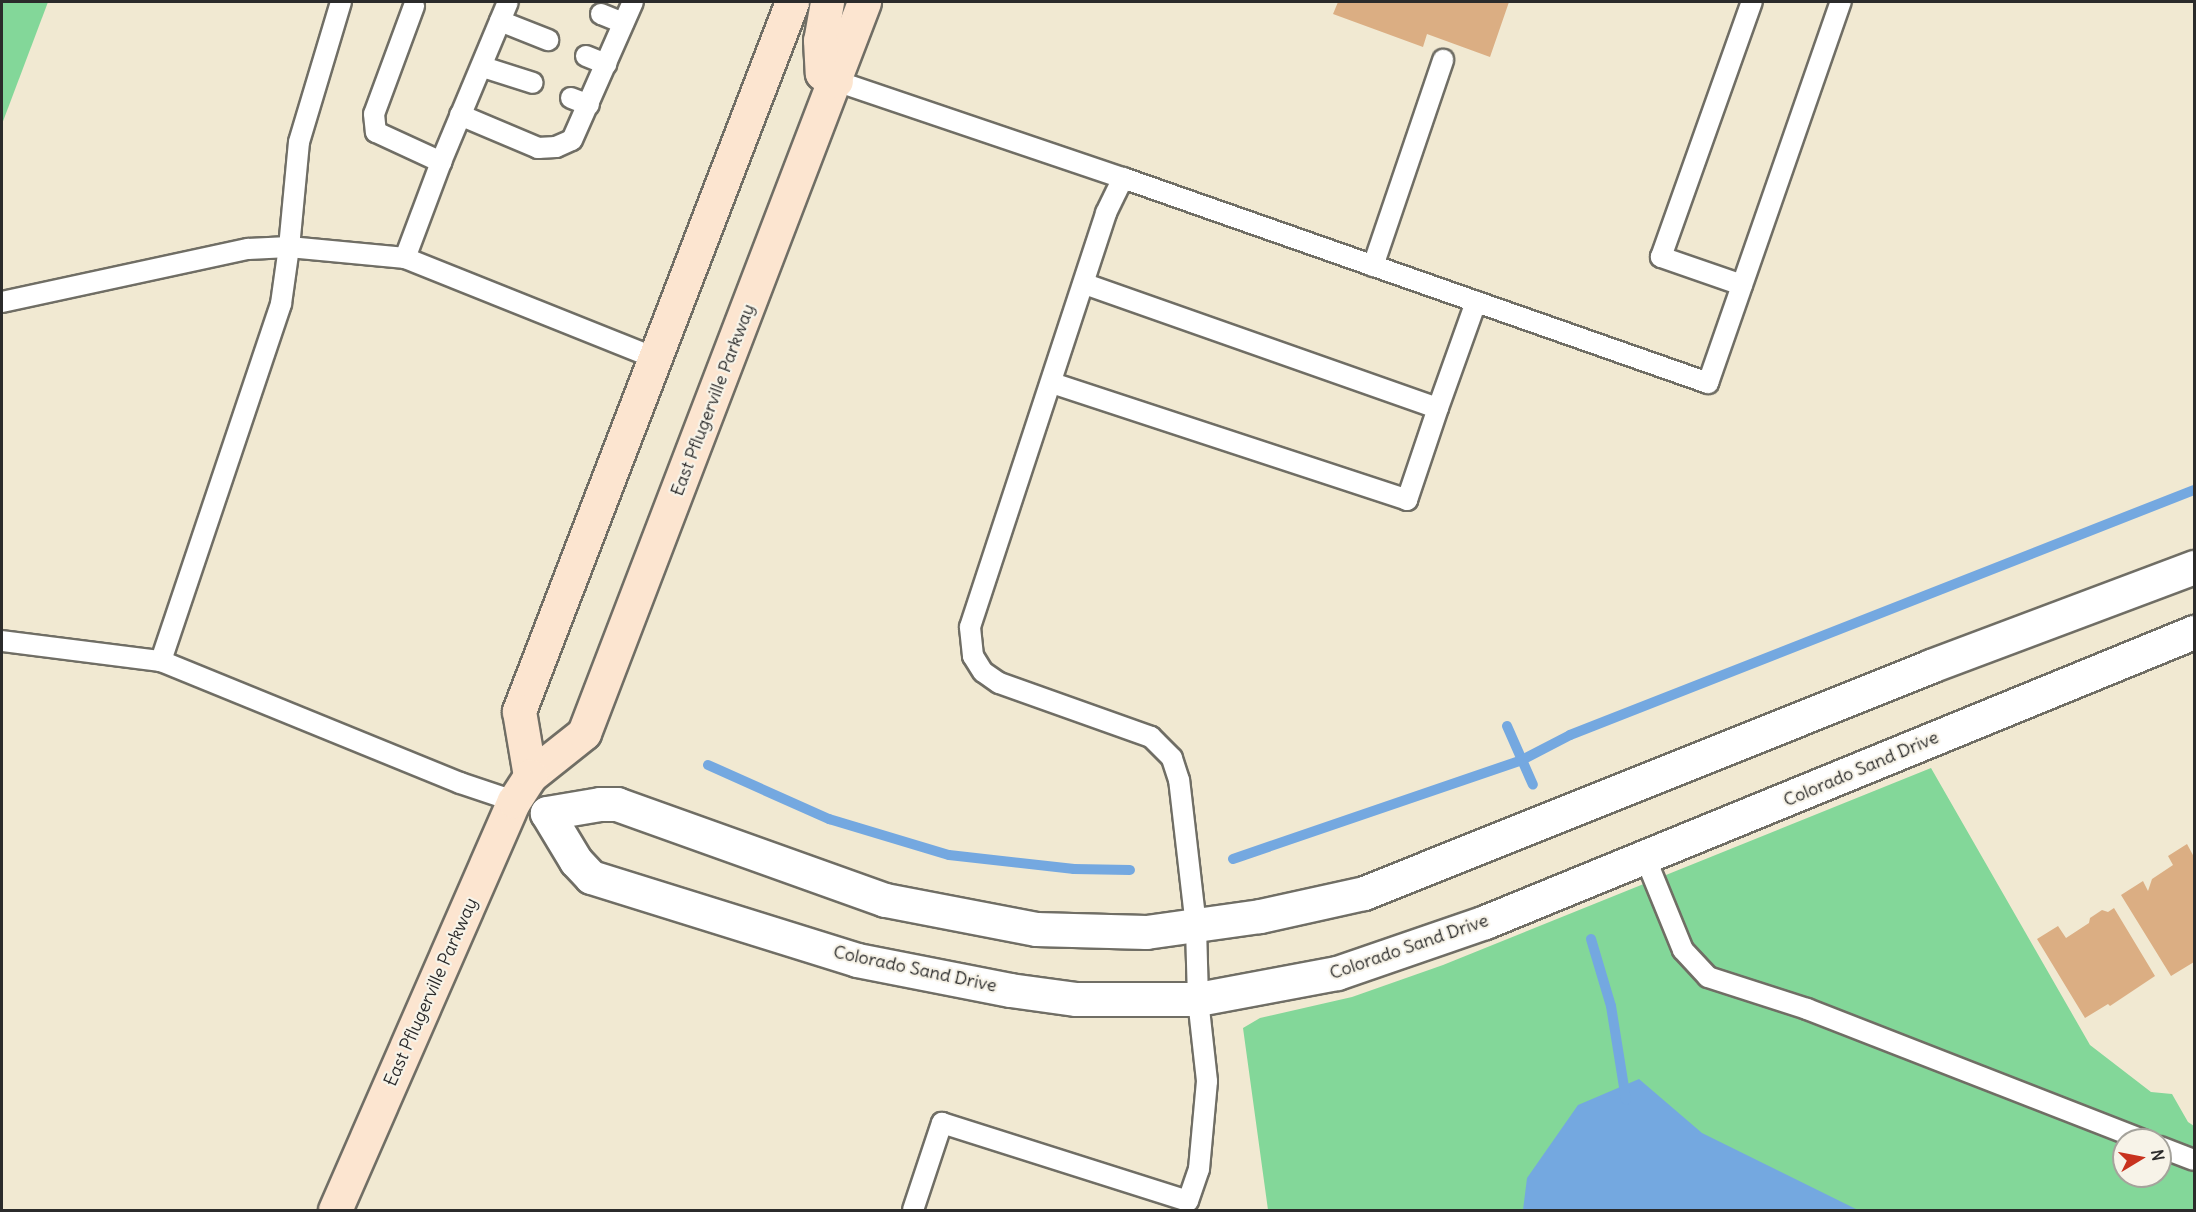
<!DOCTYPE html>
<style>
body{margin:0}
#map{position:relative;width:2196px;height:1212px;overflow:hidden;background:#f1e9d2;font-family:Delius,sans-serif}
div>[style]{position:absolute}
.green>*{inset:0;background:#83d799}
.water>*{inset:0;background:#74a8e0}
.stream>*{height:10px;margin:-5px;padding:0 5px;transform-origin:5px;border-radius:5px;background:#74a8e0}
.building>*{inset:0;background:#dbae83}
.roads{filter:drop-shadow(2px 0 #706e65) drop-shadow(-2px 0 #706e65) drop-shadow(0 2px #706e65) drop-shadow(0 -2px #706e65)}
.lane>*{height:20px;margin:-10px;padding:0 10px;transform-origin:10px;border-radius:10px;background:#fff}
.street>*{height:33px;margin:-16.5px;padding:0 16.5px;transform-origin:16.5px;border-radius:16.5px;background:#fff}
.secondary>*{height:33px;margin:-16.5px;padding:0 16.5px;transform-origin:16.5px;border-radius:16.5px;background:#fce5d0}
span{translate:-50% -50%;white-space:nowrap;text-align:center;line-height:1.15;-webkit-text-stroke:4.5px #f7f3e8;paint-order:stroke}
.street-label{font-size:18px;color:#2b2b2b}
.frame{position:absolute;inset:0;border:3px solid #2b2b2b;pointer-events:none}
.north{position:absolute;left:2112px;top:1128px;width:60px;height:60px;box-sizing:border-box;background:#f7f3e8;border:2px solid #a5a39c;border-radius:50%;rotate:80deg;font-size:16px;font-weight:700;line-height:24px;text-align:center;color:#2b2b2b}
.north::after{content:'';display:block;margin:auto;width:21px;height:27px;background:#c8321e;clip-path:polygon(50% 0,100% 100%,50% 72%,0 100%)}
</style>
<div id="map">
<div class="green">
<i style="clip-path:polygon(2px 2px,48px 2px,2px 124px)"></i>
<i style="clip-path:polygon(evenodd,1931px 768px,2090px 1045px,2151px 1092px,2172px 1094px,2188px 1122px,2194px 1126px,2194px 1210px,1268px 1210px,1243px 1028px,1260px 1018px,1352px 997px,1443px 965px,1931px 768px,2124px 1140px,2160px 1140px,2160px 1176px,2124px 1176px,2124px 1140px)"></i>
</div>
<div class="water">
<i style="clip-path:polygon(1639px 1079px,1702px 1133px,1858px 1210px,1523px 1210px,1527px 1178px,1578px 1105px)"></i>
</div>
<div class="stream">
<i style="left:1507px;top:726px;width:64px;rotate:66.2deg"></i>
<i style="left:708px;top:765px;width:133px;rotate:24.1deg"></i>
<i style="left:829px;top:819px;width:125px;rotate:16.7deg"></i>
<i style="left:949px;top:855px;width:126px;rotate:6.4deg"></i>
<i style="left:1074px;top:869px;width:56px;rotate:1deg"></i>
<i style="left:1233px;top:859px;width:305px;rotate:-18.9deg"></i>
<i style="left:1522px;top:760px;width:54px;rotate:-27.5deg"></i>
<i style="left:1570px;top:735px;width:670px;rotate:-21.44deg"></i>
<i style="left:1591px;top:939px;width:70px;rotate:73.4deg"></i>
<i style="left:1611px;top:1006px;width:95px;rotate:80.9deg"></i>
</div>
<div class="building">
<i style="clip-path:polygon(1338px 2px,1509px 2px,1490px 57px,1427px 34px,1423px 47px,1333px 14px)"></i>
<i style="clip-path:polygon(2187px 844px,2194px 857px,2194px 962px,2171px 976px,2121px 895px,2143px 881px,2148px 891px,2152px 879px,2173px 865px,2168px 856px)"></i>
<i style="clip-path:polygon(2114px 908px,2155px 976px,2110px 1006px,2108px 1004px,2085px 1018px,2037px 939px,2058px 926px,2066px 938px,2089px 923px,2090px 918px,2102px 910px,2108px 912px)"></i>
</div>
<div class="roads">
<div class="lane">
<i style="left:341px;top:2px;width:146px;rotate:106.7deg"></i>
<i style="left:299px;top:142px;width:105px;rotate:95.4deg"></i>
<i style="left:289px;top:247px;width:117px;rotate:5.4deg"></i>
<i style="left:405px;top:258px;width:269px;rotate:21.8deg"></i>
<i style="left:414px;top:6px;width:115px;rotate:110.3deg"></i>
<i style="left:374px;top:114px;width:18px;rotate:84deg"></i>
<i style="left:376px;top:132px;width:72px;rotate:24.8deg"></i>
<i style="left:601px;top:14px;width:24px;rotate:22deg"></i>
<i style="left:500px;top:21px;width:52px;rotate:21.6deg"></i>
<i style="left:586px;top:56px;width:22px;rotate:22deg"></i>
<i style="left:483px;top:67px;width:52px;rotate:17.7deg"></i>
<i style="left:836px;top:81px;width:303px;rotate:18.7deg"></i>
<i style="left:1123px;top:178px;width:620px;rotate:19.31deg"></i>
<i style="left:1708px;top:383px;width:404px;rotate:-70.8deg"></i>
<i style="left:571px;top:98px;width:19px;rotate:21deg"></i>
<i style="left:460px;top:115px;width:85px;rotate:22.9deg"></i>
<i style="left:538px;top:148px;width:18px;rotate:-3deg"></i>
<i style="left:556px;top:147px;width:17px;rotate:-24deg"></i>
<i style="left:572px;top:140px;width:151px;rotate:-66.2deg"></i>
<i style="left:405px;top:258px;width:103px;rotate:-69.4deg"></i>
<i style="left:441px;top:162px;width:173px;rotate:-67.3deg"></i>
<i style="left:1373px;top:266px;width:218px;rotate:-71.2deg"></i>
<i style="left:1085px;top:284px;width:374px;rotate:19.4deg"></i>
<i style="left:1438px;top:408px;width:113px;rotate:-70.3deg"></i>
<i style="left:1742px;top:285px;width:86px;rotate:-160.9deg"></i>
<i style="left:1661px;top:257px;width:271px;rotate:-70.4deg"></i>
<i style="left:2px;top:302px;width:252px;rotate:-12.2deg"></i>
<i style="left:248px;top:249px;width:41px;rotate:-2.8deg"></i>
<i style="left:289px;top:247px;width:58px;rotate:98deg"></i>
<i style="left:281px;top:304px;width:377px;rotate:108.6deg"></i>
<i style="left:161px;top:661px;width:323px;rotate:22.2deg"></i>
<i style="left:460px;top:783px;width:57px;rotate:18.4deg"></i>
<i style="left:1052px;top:383px;width:374px;rotate:18.2deg"></i>
<i style="left:1407px;top:500px;width:97px;rotate:-71.4deg"></i>
<i style="left:2px;top:641px;width:160px;rotate:7.2deg"></i>
<i style="left:1645px;top:857px;width:100px;rotate:67.8deg"></i>
<i style="left:1683px;top:950px;width:37px;rotate:47deg"></i>
<i style="left:1708px;top:977px;width:104px;rotate:17.9deg"></i>
<i style="left:1807px;top:1009px;width:361px;rotate:21.3deg"></i>
<i style="left:2160px;top:1147px;width:36px;rotate:21deg"></i>
<i style="left:913px;top:1210px;width:92px;rotate:-71.6deg"></i>
<i style="left:942px;top:1123px;width:258px;rotate:17.6deg"></i>
<i style="left:1188px;top:1201px;width:34px;rotate:-71deg"></i>
<i style="left:1199px;top:1169px;width:88px;rotate:-84.8deg"></i>
<i style="left:1207px;top:1081px;width:82px;rotate:-96.3deg"></i>
<i style="left:1198px;top:999px;width:73px;rotate:-91.6deg"></i>
<i style="left:1196px;top:926px;width:147px;rotate:-96.6deg"></i>
<i style="left:1179px;top:780px;width:23px;rotate:-108deg"></i>
<i style="left:1172px;top:758px;width:30px;rotate:-135deg"></i>
<i style="left:1151px;top:737px;width:161px;rotate:-160.4deg"></i>
<i style="left:999px;top:683px;width:19px;rotate:-145deg"></i>
<i style="left:983px;top:672px;width:19px;rotate:-122deg"></i>
<i style="left:973px;top:656px;width:29px;rotate:-96deg"></i>
<i style="left:970px;top:627px;width:436px;rotate:-71.8deg"></i>
<i style="left:1106px;top:213px;width:39px;rotate:-64deg"></i>
</div>
<div class="street">
<i style="left:2194px;top:567px;width:281px;rotate:159.4deg"></i>
<i style="left:1931px;top:666px;width:611px;rotate:158.18deg"></i>
<i style="left:1364px;top:893px;width:107px;rotate:167.5deg"></i>
<i style="left:1260px;top:916px;width:115px;rotate:172deg"></i>
<i style="left:1146px;top:932px;width:110px;rotate:-178.4deg"></i>
<i style="left:1036px;top:929px;width:154px;rotate:-169.1deg"></i>
<i style="left:885px;top:900px;width:285px;rotate:-160.3deg"></i>
<i style="left:617px;top:804px;width:17px;rotate:180deg"></i>
<i style="left:600px;top:804px;width:54px;rotate:170.4deg"></i>
<i style="left:547px;top:813px;width:56px;rotate:58.9deg"></i>
<i style="left:576px;top:861px;width:22px;rotate:47deg"></i>
<i style="left:591px;top:877px;width:279px;rotate:17.3deg"></i>
<i style="left:857px;top:960px;width:156px;rotate:11.1deg"></i>
<i style="left:1010px;top:990px;width:67px;rotate:7.8deg"></i>
<i style="left:1076px;top:999px;width:122px"></i>
<i style="left:1198px;top:999px;width:141px;rotate:-10.6deg"></i>
<i style="left:1337px;top:973px;width:157px;rotate:-19deg"></i>
<i style="left:1485px;top:922px;width:766px;rotate:-22.25deg"></i>
</div>
<div class="secondary">
<i style="left:792px;top:2px;width:760px;rotate:111.06deg"></i>
<i style="left:519px;top:711px;width:66px;rotate:80.4deg"></i>
<i style="left:530px;top:776px;width:69px;rotate:-38.5deg"></i>
<i style="left:584px;top:733px;width:783px;rotate:-69.04deg"></i>
<i style="left:827px;top:2px;width:39px;rotate:100deg"></i>
<i style="left:820px;top:40px;width:33px;rotate:87deg"></i>
<i style="left:822px;top:73px;width:16px;rotate:30deg"></i>
<i style="left:335px;top:1210px;width:446px;rotate:-66.4deg"></i>
<i style="left:514px;top:801px;width:30px;rotate:-57deg"></i>
</div>
</div>
<div class="street-label">
<span style="left:713px;top:400px;rotate:-69deg">East Pflugerville Parkway</span>
<span style="left:1861px;top:769px;rotate:-23deg">Colorado Sand Drive</span>
<span style="left:1409px;top:947px;rotate:-19deg">Colorado Sand Drive</span>
<span style="left:915px;top:969px;rotate:12deg">Colorado Sand Drive</span>
<span style="left:431px;top:992px;rotate:-66deg">East Pflugerville Parkway</span>
</div>
<div class="frame"></div>
<div class="north">N</div>
</div>
